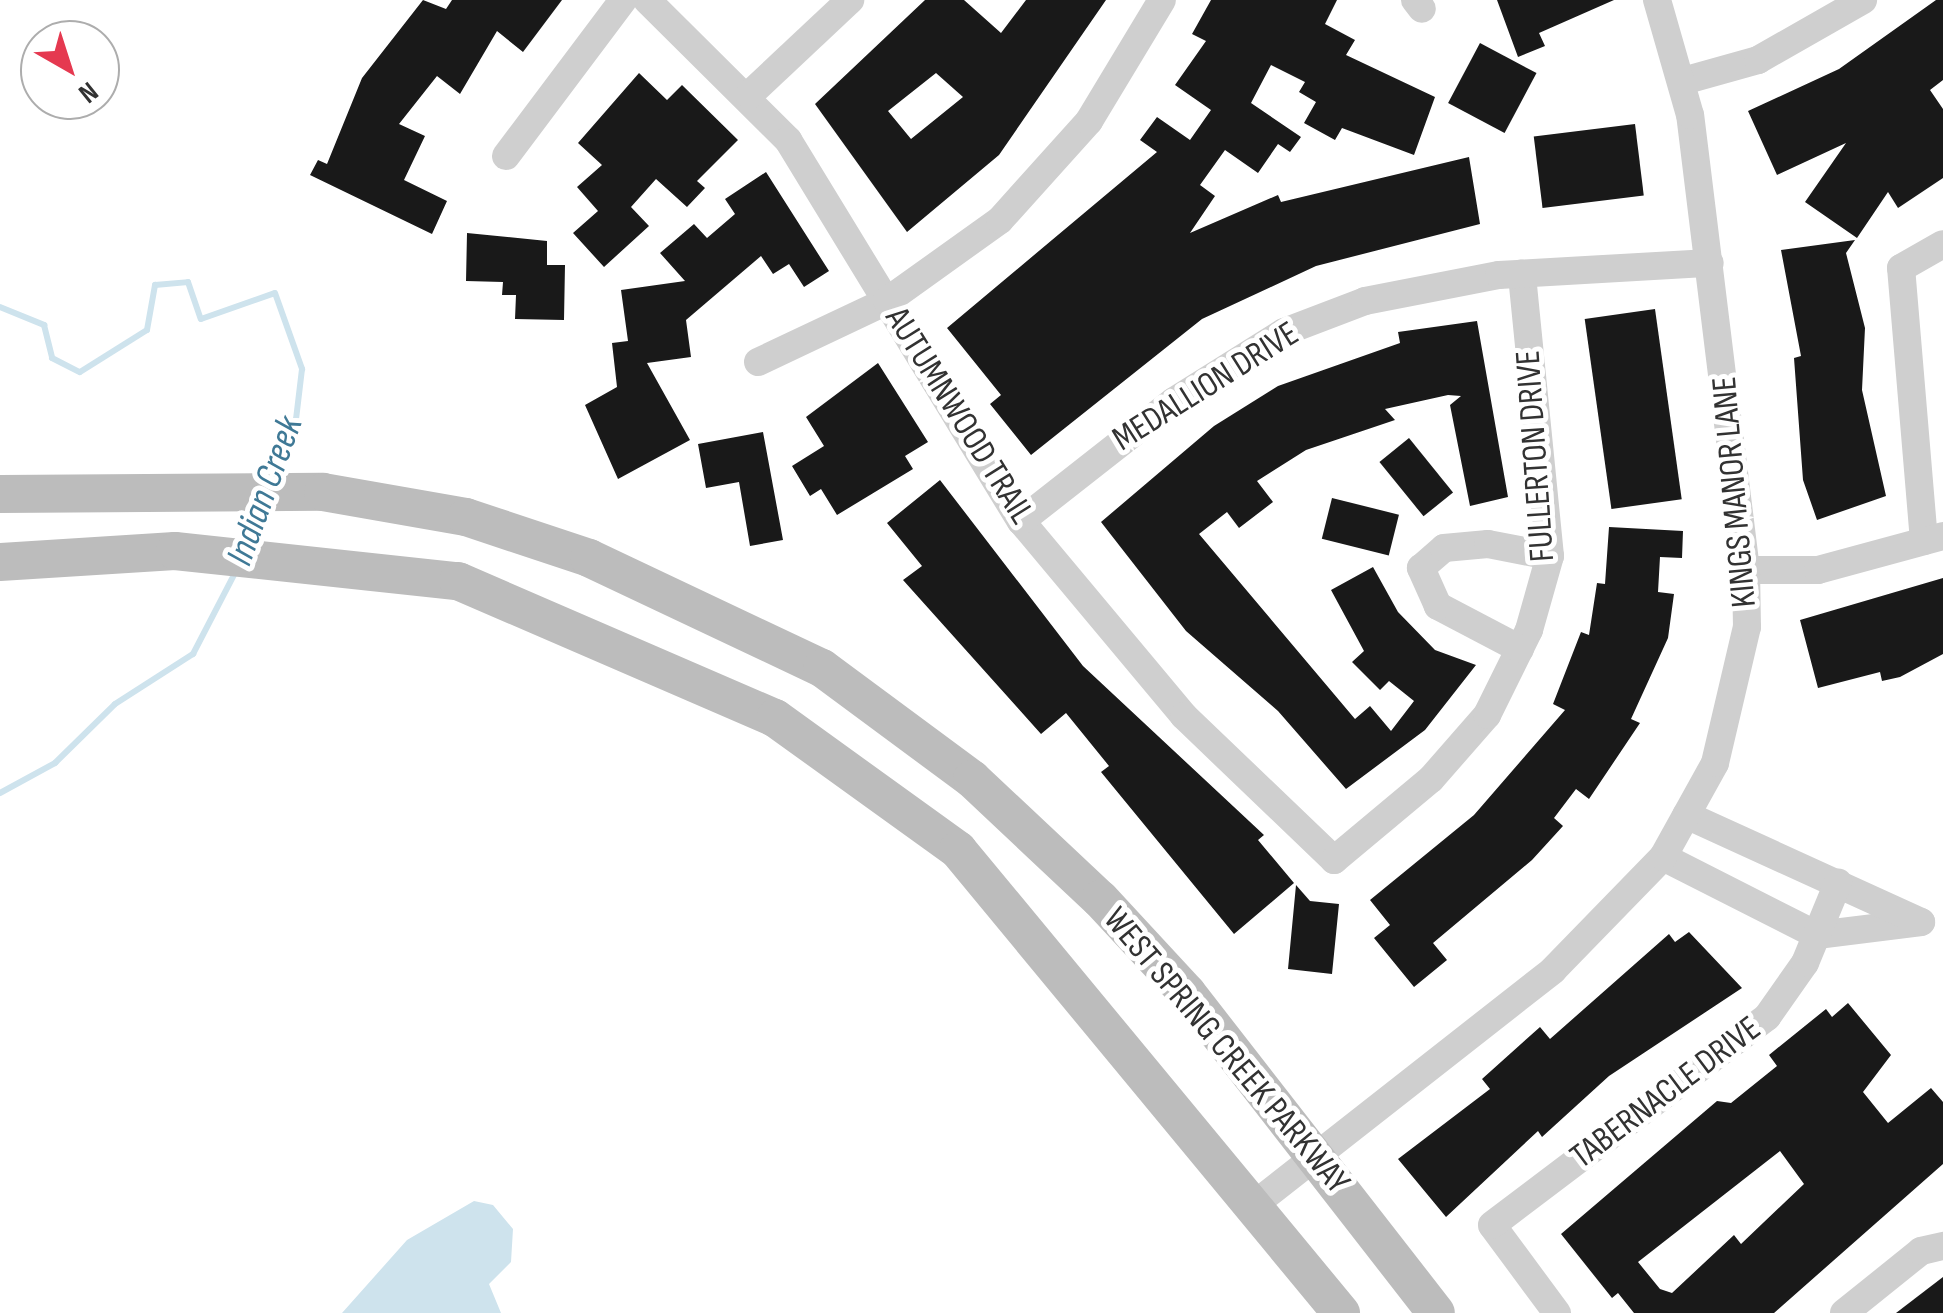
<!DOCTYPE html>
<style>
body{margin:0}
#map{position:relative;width:1943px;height:1313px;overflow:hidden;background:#fff;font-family:"Sofia Sans Condensed",sans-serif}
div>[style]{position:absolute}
.water>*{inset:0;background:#cee3ed}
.stream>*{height:6px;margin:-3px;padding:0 3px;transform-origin:3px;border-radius:3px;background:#cee3ed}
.building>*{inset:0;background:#191919;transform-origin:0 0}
.street>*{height:28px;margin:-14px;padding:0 14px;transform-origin:14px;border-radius:14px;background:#cfcfcf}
.secondary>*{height:38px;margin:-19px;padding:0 19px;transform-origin:19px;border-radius:19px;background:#bcbcbc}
span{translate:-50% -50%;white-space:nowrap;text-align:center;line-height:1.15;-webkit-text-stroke:10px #fff;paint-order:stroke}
.street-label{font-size:35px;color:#323232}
.water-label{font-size:38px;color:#3f7996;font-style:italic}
.north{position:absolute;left:20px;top:20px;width:100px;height:100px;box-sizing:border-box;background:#fff;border:2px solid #adadad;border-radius:50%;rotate:141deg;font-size:28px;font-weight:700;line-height:40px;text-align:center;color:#323232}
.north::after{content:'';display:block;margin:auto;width:35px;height:45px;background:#e53950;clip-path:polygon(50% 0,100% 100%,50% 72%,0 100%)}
</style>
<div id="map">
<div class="water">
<i style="clip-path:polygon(474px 1201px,493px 1205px,513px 1229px,511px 1262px,489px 1284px,501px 1313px,342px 1313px,407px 1240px)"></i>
</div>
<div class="stream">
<i style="left:0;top:307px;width:48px;rotate:22.2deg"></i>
<i style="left:44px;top:325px;width:34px;rotate:76deg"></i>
<i style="left:52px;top:358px;width:31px;rotate:27deg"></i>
<i style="left:80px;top:372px;width:79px;rotate:-32.1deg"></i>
<i style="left:147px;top:330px;width:46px;rotate:-79.9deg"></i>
<i style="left:155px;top:285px;width:33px;rotate:-5deg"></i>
<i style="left:188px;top:282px;width:39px;rotate:71deg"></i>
<i style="left:201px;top:319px;width:78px;rotate:-19.4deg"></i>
<i style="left:275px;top:293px;width:81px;rotate:70.4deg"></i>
<i style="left:302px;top:369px;width:50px;rotate:96.8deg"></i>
<i style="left:296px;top:419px;width:66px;rotate:111.5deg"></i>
<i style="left:246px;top:545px;width:42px;rotate:-67.7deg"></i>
<i style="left:0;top:793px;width:63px;rotate:-28.6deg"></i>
<i style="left:55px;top:763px;width:84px;rotate:-44.5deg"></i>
<i style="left:115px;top:704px;width:93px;rotate:-32.7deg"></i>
<i style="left:193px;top:654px;width:93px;rotate:-62.6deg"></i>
</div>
<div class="building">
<i style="clip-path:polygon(423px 0,446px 9px,452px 0,562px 0,523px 52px,497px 31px,460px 94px,437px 76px,399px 124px,425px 136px,404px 180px,447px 201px,432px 234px,310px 175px,318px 160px,327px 164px,362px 78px)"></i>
<i style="clip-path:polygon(evenodd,925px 0,964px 0,1001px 33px,1026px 0,1106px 0,999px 155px,907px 232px,815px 104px,925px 0,936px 73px,963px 97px,911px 139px,888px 111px,936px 73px)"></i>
<i style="clip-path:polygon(1211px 0,1337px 0,1325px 24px,1355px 40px,1346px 55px,1435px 97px,1414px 155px,1342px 128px,1335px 140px,1304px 123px,1316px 102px,1299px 92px,1305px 82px,1271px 65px,1251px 103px,1301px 137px,1290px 152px,1278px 144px,1258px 173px,1225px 150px,1200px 185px,1215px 196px,1190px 233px,1278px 195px,1281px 202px,1469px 157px,1480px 224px,1316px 266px,1202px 319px,1031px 455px,990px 404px,1001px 395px,947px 328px,1157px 152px,1140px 140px,1157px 117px,1190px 140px,1211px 110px,1175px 85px,1206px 41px,1192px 34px)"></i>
<i style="clip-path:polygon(1497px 0,1614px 0,1539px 33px,1545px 46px,1518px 57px)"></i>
<i style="clip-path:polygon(1936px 0,1943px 0,1943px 80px,1930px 90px,1943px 109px,1943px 178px,1898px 208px,1888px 192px,1857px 238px,1805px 202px,1846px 143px,1777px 175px,1748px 111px,1839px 69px)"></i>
<i style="left:1480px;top:43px;width:64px;height:68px;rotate:28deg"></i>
<i style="clip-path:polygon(639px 73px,667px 100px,682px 85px,738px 140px,697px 181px,705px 188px,687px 207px,656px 179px,631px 207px,649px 226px,604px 267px,573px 233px,598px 211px,577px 187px,602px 165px,578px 143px)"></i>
<i style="left:1635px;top:124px;width:72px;height:102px;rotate:83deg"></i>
<i style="clip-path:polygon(766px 172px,829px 271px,804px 287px,789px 264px,773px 274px,761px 256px,686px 320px,691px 357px,647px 363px,690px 440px,618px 479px,585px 405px,617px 387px,612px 343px,628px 341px,621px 290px,685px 281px,660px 253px,694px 224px,707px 238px,735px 214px,725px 199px)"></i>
<i style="clip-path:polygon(467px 233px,547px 241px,547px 265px,565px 265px,564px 320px,515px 319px,516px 295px,502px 295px,503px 282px,466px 281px)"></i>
<i style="clip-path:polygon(1855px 240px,1846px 253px,1865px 328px,1862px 390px,1886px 496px,1817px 520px,1803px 480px,1794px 358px,1801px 356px,1781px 250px)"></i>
<i style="left:1655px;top:309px;width:192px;height:71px;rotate:82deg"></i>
<i style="clip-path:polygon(1477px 321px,1508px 497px,1470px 506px,1450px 405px,1461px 396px,1448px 395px,1385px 409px,1395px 420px,1306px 450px,1257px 481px,1273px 502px,1239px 528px,1227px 512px,1199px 534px,1355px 719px,1370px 706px,1391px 731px,1414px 701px,1389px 681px,1380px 690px,1352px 662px,1364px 651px,1331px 590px,1373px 567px,1398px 612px,1435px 650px,1476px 665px,1425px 730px,1346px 789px,1278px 711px,1186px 631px,1101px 522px,1214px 426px,1278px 386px,1400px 343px,1398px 332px)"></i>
<i style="clip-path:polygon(878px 363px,928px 442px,905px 456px,913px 469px,837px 515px,821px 489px,810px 496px,792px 466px,824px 446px,806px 417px)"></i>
<i style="clip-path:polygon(763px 432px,783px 540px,750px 546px,739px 482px,706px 488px,698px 444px)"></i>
<i style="left:1409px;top:438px;width:70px;height:38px;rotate:51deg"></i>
<i style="clip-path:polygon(940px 480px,1083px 666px,1264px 835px,1258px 840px,1294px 883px,1234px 934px,1101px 772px,1109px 766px,1066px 713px,1041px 734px,903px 580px,922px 566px,887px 523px)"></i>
<i style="left:1332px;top:498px;width:69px;height:42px;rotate:14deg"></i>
<i style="clip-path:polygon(1609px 527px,1683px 531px,1682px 558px,1660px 557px,1658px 592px,1674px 594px,1668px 638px,1631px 719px,1640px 723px,1589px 799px,1576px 789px,1554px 818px,1563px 826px,1532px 860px,1433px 943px,1447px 960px,1414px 987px,1374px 938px,1390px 925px,1370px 900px,1474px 815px,1565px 710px,1553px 704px,1581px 632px,1589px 635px,1597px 583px,1605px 584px)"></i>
<i style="clip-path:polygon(1943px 578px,1943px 654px,1900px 677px,1882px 681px,1880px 672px,1818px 688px,1800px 620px)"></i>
<i style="clip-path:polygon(1296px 885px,1310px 901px,1339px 904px,1332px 974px,1288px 969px)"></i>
<i style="clip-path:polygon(1689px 932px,1742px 988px,1609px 1076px,1542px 1137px,1538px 1131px,1446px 1217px,1398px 1159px,1490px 1089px,1482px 1079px,1540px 1027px,1550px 1039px,1669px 934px,1675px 942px)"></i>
<i style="clip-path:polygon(evenodd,1848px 1003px,1891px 1055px,1863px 1092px,1888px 1123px,1931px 1088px,1943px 1102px,1943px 1164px,1774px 1313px,1634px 1313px,1618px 1293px,1612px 1298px,1561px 1234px,1717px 1101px,1731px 1103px,1777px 1066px,1769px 1055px,1826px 1009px,1832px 1017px,1848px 1003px,1780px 1151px,1804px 1184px,1741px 1244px,1734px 1235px,1672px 1293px,1660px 1289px,1638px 1262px,1780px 1151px)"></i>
<i style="clip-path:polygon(1943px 1277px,1943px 1313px,1896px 1313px)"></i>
</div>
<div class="street">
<i style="left:647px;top:0;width:199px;rotate:44.8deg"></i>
<i style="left:788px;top:140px;width:447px;rotate:58.6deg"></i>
<i style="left:1021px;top:521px;width:254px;rotate:50.1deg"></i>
<i style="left:1184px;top:716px;width:208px;rotate:43.8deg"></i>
<i style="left:1334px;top:860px;width:126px;rotate:-39.9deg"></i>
<i style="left:1431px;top:779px;width:85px;rotate:-48.8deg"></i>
<i style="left:1487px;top:715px;width:95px;rotate:-63.7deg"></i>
<i style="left:1529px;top:630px;width:77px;rotate:-74.2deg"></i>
<i style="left:1550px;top:556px;width:284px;rotate:-95.7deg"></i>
<i style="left:1415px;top:0;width:11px;rotate:52deg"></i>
<i style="left:1683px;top:81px;width:78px;rotate:-15.6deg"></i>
<i style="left:1758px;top:60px;width:121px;rotate:-29.7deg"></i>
<i style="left:749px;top:95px;width:139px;rotate:-43.2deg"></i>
<i style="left:506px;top:156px;width:195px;rotate:-53.1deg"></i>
<i style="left:758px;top:362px;width:143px;rotate:-25.3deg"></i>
<i style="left:887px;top:301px;width:139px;rotate:-35.6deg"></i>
<i style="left:1000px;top:220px;width:133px;rotate:-48deg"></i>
<i style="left:1089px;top:121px;width:141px;rotate:-58.9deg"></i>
<i style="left:1021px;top:521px;width:194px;rotate:-38.1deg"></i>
<i style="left:1174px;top:401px;width:130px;rotate:-32.1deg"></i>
<i style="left:1284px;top:332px;width:87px;rotate:-20.9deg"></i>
<i style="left:1365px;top:301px;width:136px;rotate:-11deg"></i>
<i style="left:1499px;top:275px;width:211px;rotate:-3.3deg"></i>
<i style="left:1924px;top:541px;width:274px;rotate:-94.8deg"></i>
<i style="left:1901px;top:268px;width:48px;rotate:-29.7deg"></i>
<i style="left:1746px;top:570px;width:72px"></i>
<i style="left:1818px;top:570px;width:130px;rotate:-15.2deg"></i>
<i style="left:1520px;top:649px;width:93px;rotate:-152.3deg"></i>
<i style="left:1438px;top:606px;width:42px;rotate:-114.1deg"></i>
<i style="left:1421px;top:568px;width:30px;rotate:-41deg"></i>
<i style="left:1444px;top:548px;width:44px;rotate:-5.2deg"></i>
<i style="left:1488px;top:544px;width:63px;rotate:11deg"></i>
<i style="left:1663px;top:857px;width:173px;rotate:26.9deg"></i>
<i style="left:1817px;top:935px;width:105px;rotate:-7.1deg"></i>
<i style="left:1921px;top:922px;width:258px;rotate:-155.5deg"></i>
<i style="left:1255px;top:1204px;width:379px;rotate:-38.1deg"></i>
<i style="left:1553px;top:970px;width:158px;rotate:-45.8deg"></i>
<i style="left:1663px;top:857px;width:107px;rotate:-61deg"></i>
<i style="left:1715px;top:763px;width:140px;rotate:-76.8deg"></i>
<i style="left:1747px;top:627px;width:57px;rotate:-91deg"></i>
<i style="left:1746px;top:570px;width:458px;rotate:-97deg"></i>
<i style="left:1690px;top:115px;width:120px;rotate:-106deg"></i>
<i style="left:1557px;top:1313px;width:109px;rotate:-126.5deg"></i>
<i style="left:1492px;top:1225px;width:345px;rotate:-37.1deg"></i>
<i style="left:1767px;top:1017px;width:66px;rotate:-54.9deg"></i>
<i style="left:1805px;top:963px;width:87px;rotate:-67.6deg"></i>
<i style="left:1844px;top:1313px;width:99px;rotate:-38.8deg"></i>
<i style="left:1921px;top:1251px;width:23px;rotate:-13deg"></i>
</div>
<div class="secondary">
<i style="left:0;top:494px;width:323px;rotate:-0.4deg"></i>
<i style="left:323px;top:492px;width:145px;rotate:9.9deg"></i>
<i style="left:466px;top:517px;width:130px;rotate:18.4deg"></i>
<i style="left:589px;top:558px;width:258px;rotate:25.3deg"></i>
<i style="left:822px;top:668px;width:187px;rotate:36.5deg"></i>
<i style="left:972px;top:779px;width:175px;rotate:43.2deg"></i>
<i style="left:1100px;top:899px;width:128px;rotate:47.2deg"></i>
<i style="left:1187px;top:993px;width:405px;rotate:52.1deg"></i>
<i style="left:0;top:562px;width:175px;rotate:-3.6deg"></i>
<i style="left:175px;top:551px;width:285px;rotate:6.1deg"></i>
<i style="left:458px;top:581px;width:345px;rotate:23.4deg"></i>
<i style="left:775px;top:718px;width:226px;rotate:35.8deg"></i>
<i style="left:958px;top:850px;width:601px;rotate:50.4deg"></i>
</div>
<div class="street-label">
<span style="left:1206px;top:387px;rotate:-32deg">MEDALLION DRIVE</span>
<span style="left:959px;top:416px;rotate:58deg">AUTUMNWOOD TRAIL</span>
<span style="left:1536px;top:456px;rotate:-94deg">FULLERTON DRIVE</span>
<span style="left:1735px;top:492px;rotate:-95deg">KINGS MANOR LANE</span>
<span style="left:1226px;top:1051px;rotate:50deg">WEST SPRING CREEK PARKWAY</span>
<span style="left:1666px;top:1093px;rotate:-37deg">TABERNACLE DRIVE</span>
</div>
<div class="water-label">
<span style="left:265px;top:491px;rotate:-70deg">Indian Creek</span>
</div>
<div class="north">N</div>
</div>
